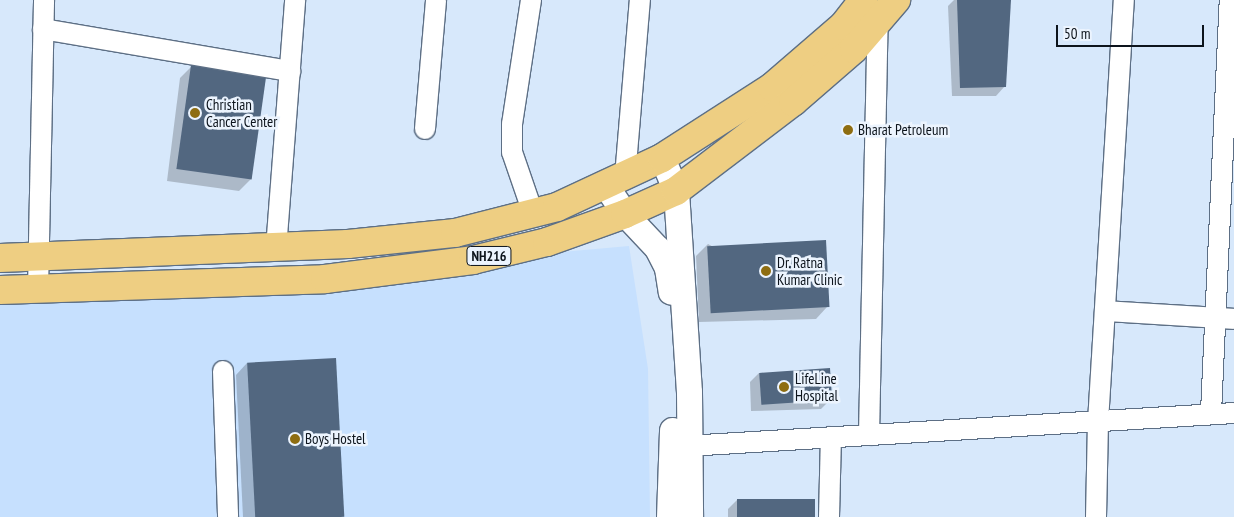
<!DOCTYPE html>
<style>
body{margin:0}
#map{position:relative;width:1234px;height:517px;overflow:hidden;background:#d7e8fb;font-family:"PT Sans Narrow",sans-serif}
div>[style]{position:absolute}
.built>*{inset:0;background:#c6e0fe}
.shadow>*{inset:0;background:#0003}
.building>*{inset:0;background:#526780;transform-origin:0 0}
.roads{filter:drop-shadow(1px 0 #5d6f85) drop-shadow(-1px 0 #5d6f85) drop-shadow(0 1px #5d6f85) drop-shadow(0 -1px #5d6f85)}
.minor>*{height:20px;margin:-10px;padding:0 10px;transform-origin:10px;border-radius:10px;background:#fff}
.tertiary>*{height:25px;margin:-12.5px;padding:0 12.5px;transform-origin:12.5px;border-radius:12.5px;background:#fff}
.trunk>*{height:28px;margin:-14px;padding:0 14px;transform-origin:14px;border-radius:14px;background:#eece82}
.dots>*{width:14px;height:14px;translate:-50% -50%;box-sizing:border-box;border:2px solid #ecf4fe;border-radius:50%}
span{translate:-50% -50%;white-space:nowrap;text-align:center;line-height:1.15;-webkit-text-stroke:5px #ecf4fe;paint-order:stroke}
.shield-label span{padding:1px 4px;background:#ecf4fe;border:1px solid;border-radius:4px;-webkit-text-stroke-width:0}
.shield-label{font-size:14px;color:#0d141c;font-weight:700}
.poi-label{font-size:15px;color:#0d141c}
.left{translate:0 -50%;text-align:left}
.scale{position:absolute;left:1056px;top:25px;width:148px;height:22px;box-sizing:border-box;border:2px solid #0d141c;border-top:0;padding-left:6px;font-size:15px;line-height:18px;white-space:nowrap;color:#0d141c;-webkit-text-stroke:4px #ecf4fe;paint-order:stroke}
</style>
<div id="map">
<div class="built">
<i style="clip-path:polygon(629px 246px,648px 369px,650px 517px,0 517px,0 302px)"></i>
</div>
<div class="shadow">
<i style="clip-path:polygon(954px 0,1010px 0,1005px 86px,996px 96px,952px 96px,948px 6px)"></i>
<i style="clip-path:polygon(192px 66px,251px 179px,239px 191px,167px 181px,180px 78px)"></i>
<i style="clip-path:polygon(708px 244px,827px 307px,816px 319px,699px 322px,696px 256px)"></i>
<i style="clip-path:polygon(247px 363px,342px 517px,243px 517px,236px 375px)"></i>
<i style="clip-path:polygon(759px 373px,831px 399px,821px 409px,751px 411px,750px 382px)"></i>
<i style="clip-path:polygon(737px 500px,813px 517px,728px 517px,728px 509px)"></i>
</div>
<div class="building">
<i style="clip-path:polygon(957px 0,1011px 0,1006px 87px,960px 88px)"></i>
<i style="left:191px;top:65px;width:76px;height:105px;rotate:8deg"></i>
<i style="left:826px;top:240px;width:67px;height:119px;rotate:87deg"></i>
<i style="left:336px;top:358px;width:159px;height:89px;rotate:87deg"></i>
<i style="left:830px;top:368px;width:32px;height:71px;rotate:86deg"></i>
<i style="left:737px;top:499px;width:78px;height:18px"></i>
</div>
<div class="roads">
<div class="minor">
<i style="left:531px;top:0;width:125px;rotate:98.7deg"></i>
<i style="left:512px;top:124px;width:28px;rotate:90deg"></i>
<i style="left:512px;top:152px;width:65px;rotate:71deg"></i>
<i style="left:43px;top:29px;width:251px;rotate:9.7deg"></i>
<i style="left:425px;top:129px;width:129px;rotate:-85.1deg"></i>
<i style="left:625px;top:177px;width:178px;rotate:-85.2deg"></i>
<i style="left:276px;top:249px;width:250px;rotate:-85.6deg"></i>
<i style="left:38px;top:289px;width:289px;rotate:-88.8deg"></i>
<i style="left:1105px;top:311px;width:129px;rotate:3.5deg"></i>
<i style="left:223px;top:371px;width:146px;rotate:88deg"></i>
<i style="left:1211px;top:413px;width:413px;rotate:-87.4deg"></i>
<i style="left:869px;top:435px;width:415px;rotate:-88.8deg"></i>
<i style="left:687px;top:446px;width:548px;rotate:-3.45deg"></i>
<i style="left:829px;top:517px;width:80px;rotate:-88.6deg"></i>
<i style="left:1096px;top:517px;width:95px;rotate:-88.8deg"></i>
<i style="left:1098px;top:422px;width:423px;rotate:-86.5deg"></i>
</div>
<div class="tertiary">
<i style="left:662px;top:158px;width:36px;rotate:67deg"></i>
<i style="left:676px;top:191px;width:201px;rotate:86.3deg"></i>
<i style="left:689px;top:392px;width:125px;rotate:89.5deg"></i>
<i style="left:606px;top:186px;width:34px;rotate:56deg"></i>
<i style="left:625px;top:214px;width:47px;rotate:46.7deg"></i>
<i style="left:657px;top:248px;width:22px;rotate:63deg"></i>
<i style="left:667px;top:268px;width:24px;rotate:81deg"></i>
<i style="left:669px;top:517px;width:87px;rotate:-88deg"></i>
</div>
<div class="trunk">
<i style="left:0;top:258px;width:348px;rotate:-2.3deg"></i>
<i style="left:348px;top:244px;width:108px;rotate:-5.9deg"></i>
<i style="left:455px;top:233px;width:105px;rotate:-14.3deg"></i>
<i style="left:557px;top:207px;width:116px;rotate:-25deg"></i>
<i style="left:662px;top:158px;width:131px;rotate:-32.8deg"></i>
<i style="left:772px;top:87px;width:94px;rotate:-40.7deg"></i>
<i style="left:843px;top:26px;width:33px;rotate:-52deg"></i>
<i style="left:0;top:290px;width:325px;rotate:-1.9deg"></i>
<i style="left:325px;top:279px;width:149px;rotate:-7.3deg"></i>
<i style="left:473px;top:260px;width:76px;rotate:-13.7deg"></i>
<i style="left:547px;top:242px;width:83px;rotate:-19.7deg"></i>
<i style="left:625px;top:214px;width:56px;rotate:-24.3deg"></i>
<i style="left:676px;top:191px;width:147px;rotate:-37.3deg"></i>
<i style="left:793px;top:102px;width:81px;rotate:-41deg"></i>
<i style="left:854px;top:49px;width:65px;rotate:-49.4deg"></i>
</div>
</div>
<div class="dots">
<i style="left:195px;top:113px;background:#8e6d11"></i>
<i style="left:848px;top:130px;background:#8e6d11"></i>
<i style="left:766px;top:271px;background:#8e6d11"></i>
<i style="left:784px;top:387px;background:#8e6d11"></i>
<i style="left:295px;top:439px;background:#8e6d11"></i>
</div>
<div class="shield-label">
<span style="left:489px;top:256px">NH216</span>
</div>
<div class="poi-label">
<span class="left" style="left:206px;top:113px">Christian<br>Cancer Center</span>
<span class="left" style="left:858px;top:130px">Bharat Petroleum</span>
<span class="left" style="left:777px;top:271px">Dr. Ratna<br>Kumar Clinic</span>
<span class="left" style="left:795px;top:387px">LifeLine<br>Hospital</span>
<span class="left" style="left:305px;top:439px">Boys Hostel</span>
</div>
<div class="scale">50 m</div>
</div>
